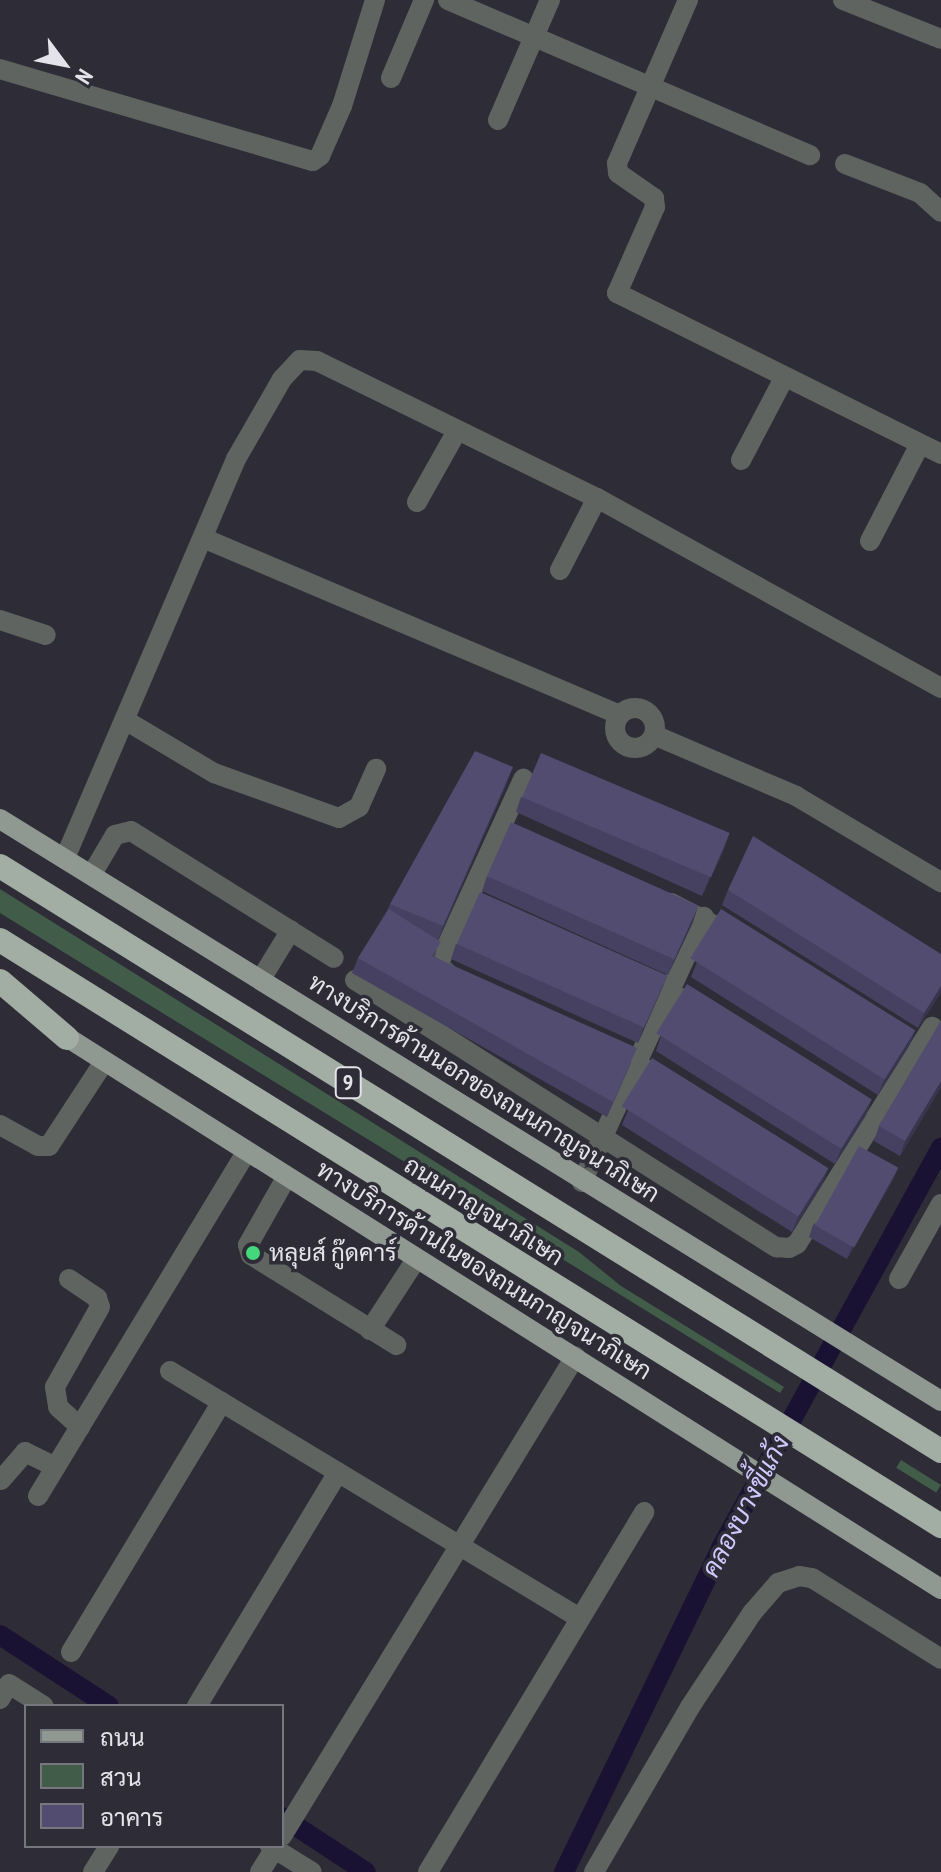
<!DOCTYPE html>
<meta charset="utf-8">
<style>
body{margin:0}
#map{position:relative;width:941px;height:1872px;overflow:hidden;background:#2e2d37;font-family:"PT Sans Narrow",Sarabun,sans-serif}
div>[style]{position:absolute}
.green>*{inset:0;background:#415c48;transform-origin:0 0}
.canal>*{height:20px;margin:-10px;padding:0 10px;transform-origin:10px;border-radius:10px;background:#191232}
.minor>*{height:20px;margin:-10px;padding:0 10px;transform-origin:10px;border-radius:10px;background:#5f6460}
.minor>.ring{margin:-10px;padding:0;box-sizing:content-box;background:none;border:20px solid #5f6460;border-radius:50%}
.major>*{height:20px;margin:-10px;padding:0 10px;transform-origin:10px;border-radius:10px;background:#8f9891}
.highway>*{height:24px;margin:-12px;padding:0 12px;transform-origin:12px;border-radius:12px;background:#a2ada4}
.wall>*{inset:0;background:#474161}
.shaded-wall>*{inset:0;background:#39354f}
.building>*{inset:0;background:#524c71;transform-origin:0 0}
.dots>*{width:22px;height:22px;translate:-50% -50%;box-sizing:border-box;border:4px solid #2e2d37;border-radius:50%}
span{translate:-50% -50%;white-space:nowrap;text-align:center;line-height:1.15;-webkit-text-stroke:7px #2e2d37;paint-order:stroke}
.shield-label span{padding:2px 6px;background:#2e2d37;border:2px solid;border-radius:6px;-webkit-text-stroke-width:0}
.shield-label{font-size:22px;color:#e3e3e9;font-weight:700}
.street-label{font-size:24px;color:#e3e3e9}
.poi-label{font-size:24px;color:#e3e3e9}
.left{translate:0 -50%;text-align:left}
.water-label{font-size:26px;color:#d0c9fd;font-style:italic}
.legend{position:absolute;left:24px;top:1704px;width:260px;height:144px;box-sizing:border-box;background:#2e2d37;border:2px solid #76767e;margin:0;padding:10px 14px;list-style:none;font-size:24px;color:#e3e3e9}
.legend li{display:flex;align-items:center;gap:16px;height:40px}
.legend b{width:40px;border:2px solid #76767e}
.north{position:absolute;left:24px;top:24px;width:80px;height:80px;-webkit-text-stroke:6px #2e2d37;paint-order:stroke;rotate:122deg;font-size:22px;font-weight:700;line-height:32px;text-align:center;color:#e3e3e9}
.north::after{content:'';display:block;margin:auto;width:28px;height:36px;background:#e3e3e9;clip-path:polygon(50% 0,100% 100%,50% 72%,0 100%)}
</style>
<div id="map">
<div class="green">
<i style="clip-path:polygon(0 889px,579px 1252px,621px 1286px,784px 1387px,780px 1393px,0 913px)"></i>
<i style="left:901px;top:1460px;width:47px;height:9px;rotate:32deg"></i>
</div>
<div class="canal">
<i style="left:0;top:1635px;width:130px;rotate:33.1deg"></i>
<i style="left:282px;top:1817px;width:100px;rotate:33.2deg"></i>
<i style="left:564px;top:1872px;width:360px;rotate:-64.1deg"></i>
<i style="left:721px;top:1548px;width:457px;rotate:-61.2deg"></i>
</div>
<div class="minor">
<i style="left:448px;top:0;width:394px;rotate:23.2deg"></i>
<i style="left:688px;top:0;width:178px;rotate:113.5deg"></i>
<i style="left:617px;top:163px;width:10px;rotate:84deg"></i>
<i style="left:618px;top:173px;width:44px;rotate:34.8deg"></i>
<i style="left:654px;top:198px;width:9px;rotate:84deg"></i>
<i style="left:655px;top:207px;width:94px;rotate:113.8deg"></i>
<i style="left:617px;top:293px;width:362px;rotate:26.4deg"></i>
<i style="left:843px;top:0;width:105px;rotate:21.7deg"></i>
<i style="left:0;top:69px;width:326px;rotate:16.4deg"></i>
<i style="left:313px;top:161px;width:9px;rotate:-36deg"></i>
<i style="left:320px;top:156px;width:55px;rotate:-66.3deg"></i>
<i style="left:342px;top:106px;width:111px;rotate:-72.7deg"></i>
<i style="left:391px;top:78px;width:85px;rotate:-67.1deg"></i>
<i style="left:498px;top:120px;width:131px;rotate:-66.6deg"></i>
<i style="left:845px;top:164px;width:80px;rotate:21.1deg"></i>
<i style="left:920px;top:193px;width:28px;rotate:42deg"></i>
<i style="left:741px;top:460px;width:93px;rotate:-62.3deg"></i>
<i style="left:417px;top:502px;width:81px;rotate:-60.6deg"></i>
<i style="left:203px;top:538px;width:452px;rotate:23deg"></i>
<i style="left:870px;top:541px;width:109px;rotate:-62.7deg"></i>
<i style="left:560px;top:570px;width:81px;rotate:-62.8deg"></i>
<i style="left:0;top:620px;width:48px;rotate:18.1deg"></i>
<i class="ring" style="left:615px;top:708px;width:20px;height:20px"></i>
<i style="left:125px;top:720px;width:104px;rotate:30.8deg"></i>
<i style="left:214px;top:773px;width:133px;rotate:19.8deg"></i>
<i style="left:339px;top:818px;width:23px;rotate:-29deg"></i>
<i style="left:359px;top:807px;width:42px;rotate:-65.9deg"></i>
<i style="left:654px;top:735px;width:155px;rotate:23.2deg"></i>
<i style="left:796px;top:796px;width:169px;rotate:30.7deg"></i>
<i style="left:65px;top:858px;width:434px;rotate:-66.8deg"></i>
<i style="left:236px;top:459px;width:92px;rotate:-60.1deg"></i>
<i style="left:282px;top:379px;width:26px;rotate:-47deg"></i>
<i style="left:300px;top:360px;width:17px;rotate:3deg"></i>
<i style="left:317px;top:361px;width:312px;rotate:26.1deg"></i>
<i style="left:597px;top:498px;width:393px;rotate:28.9deg"></i>
<i style="left:92px;top:874px;width:45px;rotate:-59.5deg"></i>
<i style="left:115px;top:835px;width:16px;rotate:-14deg"></i>
<i style="left:131px;top:831px;width:239px;rotate:32deg"></i>
<i style="left:671px;top:903px;width:72px;rotate:27.3deg"></i>
<i style="left:639px;top:976px;width:72px;rotate:28deg"></i>
<i style="left:452px;top:977px;width:18px;rotate:-139deg"></i>
<i style="left:438px;top:965px;width:205px;rotate:-65.4deg"></i>
<i style="left:261px;top:979px;width:57px;rotate:-58.5deg"></i>
<i style="left:355px;top:980px;width:499px;rotate:32.4deg"></i>
<i style="left:776px;top:1247px;width:13px;rotate:4deg"></i>
<i style="left:789px;top:1248px;width:9px;rotate:-27deg"></i>
<i style="left:797px;top:1244px;width:256px;rotate:-58.1deg"></i>
<i style="left:608px;top:1049px;width:68px;rotate:28.1deg"></i>
<i style="left:0;top:1125px;width:43px;rotate:28.9deg"></i>
<i style="left:38px;top:1146px;width:11px"></i>
<i style="left:49px;top:1146px;width:100px;rotate:-56.8deg"></i>
<i style="left:286px;top:1178px;width:77px;rotate:119.6deg"></i>
<i style="left:248px;top:1245px;width:10px;rotate:73deg"></i>
<i style="left:251px;top:1255px;width:171px;rotate:31.8deg"></i>
<i style="left:582px;top:1182px;width:292px;rotate:-65.3deg"></i>
<i style="left:69px;top:1279px;width:34px;rotate:34deg"></i>
<i style="left:97px;top:1298px;width:9px;rotate:72deg"></i>
<i style="left:100px;top:1307px;width:92px;rotate:119.4deg"></i>
<i style="left:55px;top:1387px;width:20px;rotate:81deg"></i>
<i style="left:58px;top:1407px;width:30px;rotate:42deg"></i>
<i style="left:899px;top:1279px;width:86px;rotate:-60.8deg"></i>
<i style="left:370px;top:1330px;width:82px;rotate:-56.9deg"></i>
<i style="left:170px;top:1371px;width:479px;rotate:31.1deg"></i>
<i style="left:1px;top:1480px;width:37px;rotate:-49deg"></i>
<i style="left:25px;top:1452px;width:34px;rotate:26deg"></i>
<i style="left:38px;top:1496px;width:401px;rotate:-58.8deg"></i>
<i style="left:71px;top:1652px;width:292px;rotate:-58.9deg"></i>
<i style="left:0;top:1699px;width:17px;rotate:-59deg"></i>
<i style="left:9px;top:1684px;width:41px;rotate:32.2deg"></i>
<i style="left:197px;top:1706px;width:273px;rotate:-58.9deg"></i>
<i style="left:282px;top:1836px;width:562px;rotate:-58.55deg"></i>
<i style="left:270px;top:1846px;width:49px;rotate:31.8deg"></i>
<i style="left:93px;top:1872px;width:31px;rotate:-58deg"></i>
<i style="left:260px;top:1872px;width:31px;rotate:-58deg"></i>
<i style="left:428px;top:1872px;width:420px;rotate:-59deg"></i>
<i style="left:594px;top:1872px;width:191px;rotate:-59.8deg"></i>
<i style="left:690px;top:1707px;width:113px;rotate:-56.6deg"></i>
<i style="left:752px;top:1613px;width:40px;rotate:-49deg"></i>
<i style="left:778px;top:1583px;width:22px;rotate:-18deg"></i>
<i style="left:799px;top:1576px;width:13px;rotate:9deg"></i>
<i style="left:812px;top:1578px;width:152px;rotate:32.1deg"></i>
</div>
<div class="major">
<i style="left:0;top:819px;width:1106px;rotate:31.74deg"></i>
<i style="left:54px;top:1029px;width:1049px;rotate:32.27deg"></i>
</div>
<div class="highway">
<i style="left:0;top:866px;width:1108px;rotate:31.87deg"></i>
<i style="left:0;top:940px;width:1109px;rotate:31.91deg"></i>
<i style="left:0;top:981px;width:88px;rotate:40.4deg"></i>
</div>
<div class="wall">
<i style="clip-path:polygon(507px 783px,438px 940px,435px 957px,631px 1063px,607px 1117px,352px 973px,358px 958px,388px 909px,390px 904px)"></i>
<i style="clip-path:polygon(521px 797px,725px 847px,702px 896px,516px 812px)"></i>
<i style="clip-path:polygon(487px 876px,693px 922px,668px 975px,482px 891px)"></i>
<i style="clip-path:polygon(728px 890px,941px 992px,918px 1028px,722px 905px)"></i>
<i style="clip-path:polygon(456px 944px,667px 976px,638px 1043px,451px 959px)"></i>
<i style="clip-path:polygon(697px 962px,915px 1031px,909px 1046px,878px 1095px,691px 977px)"></i>
<i style="clip-path:polygon(941px 1021px,941px 1087px,900px 1156px,874px 1141px,879px 1126px)"></i>
<i style="clip-path:polygon(661px 1036px,871px 1100px,866px 1115px,835px 1164px,656px 1051px)"></i>
<i style="clip-path:polygon(628px 1110px,828px 1169px,822px 1184px,792px 1232px,622px 1125px)"></i>
<i style="clip-path:polygon(898px 1168px,893px 1180px,847px 1259px,809px 1237px,813px 1225px)"></i>
</div>
<div class="shaded-wall">
<i style="clip-path:polygon(513px 767px,507px 783px,438px 941px,443px 926px)"></i>
<i style="clip-path:polygon(730px 832px,725px 847px,702px 896px,708px 881px)"></i>
<i style="clip-path:polygon(698px 906px,693px 922px,668px 975px,674px 960px)"></i>
<i style="clip-path:polygon(667px 976px,661px 991px,638px 1043px,643px 1028px)"></i>
<i style="clip-path:polygon(941px 986px,941px 992px,918px 1028px,924px 1013px)"></i>
<i style="clip-path:polygon(915px 1031px,909px 1046px,878px 1095px,884px 1080px)"></i>
<i style="clip-path:polygon(941px 1081px,941px 1087px,900px 1156px,905px 1141px)"></i>
<i style="clip-path:polygon(871px 1100px,866px 1115px,835px 1164px,841px 1149px)"></i>
<i style="clip-path:polygon(898px 1168px,893px 1180px,847px 1259px,852px 1247px)"></i>
<i style="clip-path:polygon(828px 1169px,822px 1184px,792px 1232px,798px 1217px)"></i>
</div>
<div class="building">
<i style="clip-path:polygon(475px 751px,513px 767px,443px 926px,390px 904px)"></i>
<i style="left:541px;top:753px;width:205px;height:48px;rotate:23deg"></i>
<i style="left:511px;top:822px;width:205px;height:59px;rotate:24deg"></i>
<i style="clip-path:polygon(753px 836px,941px 954px,941px 986px,924px 1013px,728px 890px)"></i>
<i style="left:480px;top:892px;width:205px;height:57px;rotate:24deg"></i>
<i style="clip-path:polygon(389px 909px,441px 942px,432px 956px,637px 1048px,613px 1102px,358px 958px)"></i>
<i style="left:721px;top:909px;width:229px;height:58px;rotate:32deg"></i>
<i style="left:687px;top:984px;width:218px;height:58px;rotate:32deg"></i>
<i style="clip-path:polygon(941px 1021px,941px 1081px,905px 1141px,879px 1126px)"></i>
<i style="left:652px;top:1058px;width:208px;height:57px;rotate:32deg"></i>
<i style="left:859px;top:1146px;width:45px;height:91px;rotate:29deg"></i>
</div>
<div class="dots">
<i style="left:253px;top:1253px;background:#44d77b"></i>
</div>
<div class="shield-label">
<span style="left:348px;top:1083px">9</span>
</div>
<div class="street-label">
<span style="left:484px;top:1088px;rotate:32deg">ทางบริการด้านนอกของถนนกาญจนาภิเษก</span>
<span style="left:484px;top:1211px;rotate:32deg">ถนนกาญจนาภิเษก</span>
<span style="left:484px;top:1270px;rotate:32deg">ทางบริการด้านในของถนนกาญจนาภิเษก</span>
</div>
<div class="poi-label">
<span class="left" style="left:269px;top:1253px">หลุยส์ กู๊ดคาร์</span>
</div>
<div class="water-label">
<span style="left:745px;top:1506px;rotate:-62deg">คลองบางขี้แก้ง</span>
</div>
<ul class="legend">
<li><b style="height:10px;background:#8f9891"></b>ถนน</li>
<li><b style="height:22px;background:#415c48"></b>สวน</li>
<li><b style="height:22px;background:#524c71"></b>อาคาร</li>
</ul>
<div class="north">N</div>
</div>
